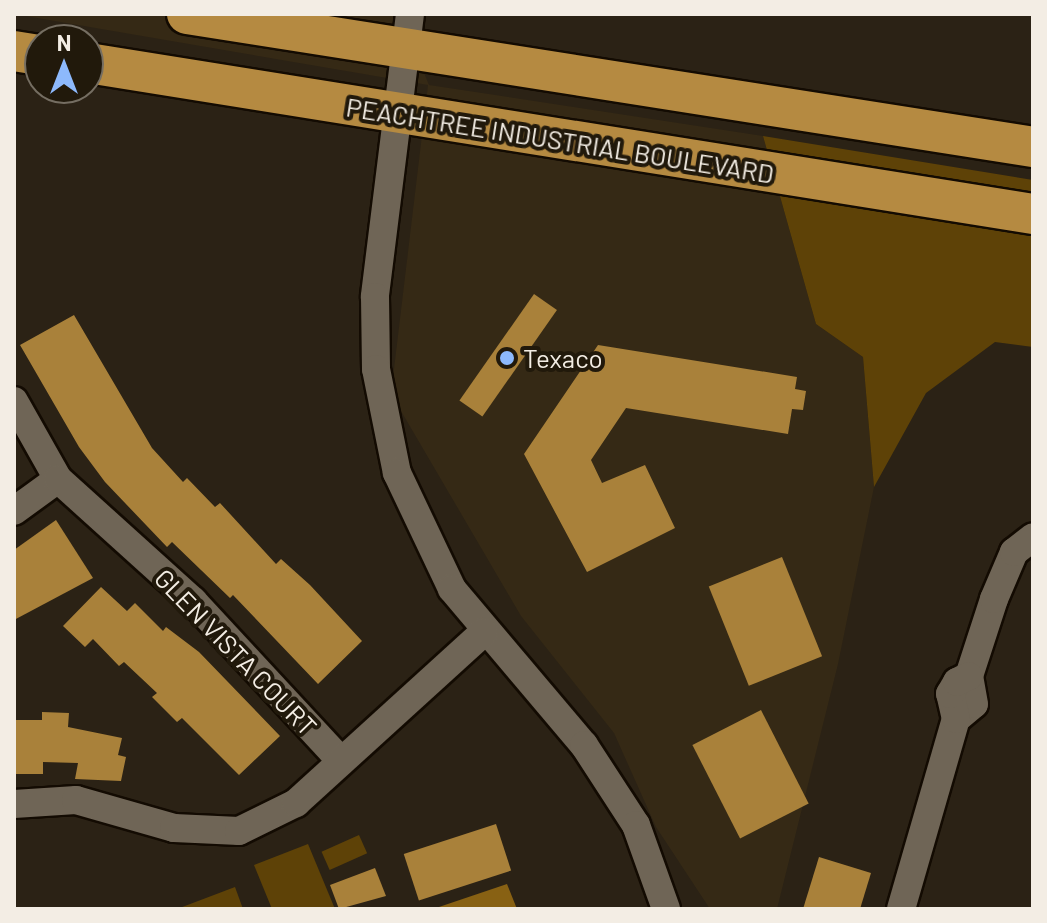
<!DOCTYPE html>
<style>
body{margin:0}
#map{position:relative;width:1047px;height:923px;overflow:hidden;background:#2b2215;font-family:Barlow,sans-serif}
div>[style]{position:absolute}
.built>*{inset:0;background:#352915}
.green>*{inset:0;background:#5e4207;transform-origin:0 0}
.water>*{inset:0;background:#886113}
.building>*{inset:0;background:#a9813a;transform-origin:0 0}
.roads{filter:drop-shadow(2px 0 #130b02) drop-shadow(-2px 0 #130b02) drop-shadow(0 2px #130b02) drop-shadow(0 -2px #130b02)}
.minor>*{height:28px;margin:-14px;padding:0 14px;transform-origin:14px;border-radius:14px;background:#6f6556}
.highway>*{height:40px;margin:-20px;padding:0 20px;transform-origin:20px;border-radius:20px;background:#b58a41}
.dots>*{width:22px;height:22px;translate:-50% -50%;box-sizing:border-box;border:4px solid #21190b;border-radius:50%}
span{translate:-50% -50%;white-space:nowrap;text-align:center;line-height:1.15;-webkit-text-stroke:8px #21190b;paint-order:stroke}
.street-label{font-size:26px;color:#f3ede4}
.poi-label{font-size:26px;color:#f3ede4}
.left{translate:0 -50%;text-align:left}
.frame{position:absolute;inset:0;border:16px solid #f3ede4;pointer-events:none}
.north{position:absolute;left:24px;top:24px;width:80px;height:80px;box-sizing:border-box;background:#21190b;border:2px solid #756e62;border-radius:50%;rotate:0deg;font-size:22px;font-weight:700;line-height:32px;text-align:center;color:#f3ede4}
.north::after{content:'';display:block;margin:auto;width:28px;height:36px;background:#8db9fc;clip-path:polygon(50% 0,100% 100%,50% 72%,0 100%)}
</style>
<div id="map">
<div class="built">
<i style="clip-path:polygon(14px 14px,400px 14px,429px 85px,763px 136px,816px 324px,863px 357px,874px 487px,838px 664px,777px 909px,710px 909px,656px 827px,614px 733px,521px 616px,391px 394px,428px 85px)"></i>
</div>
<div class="green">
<i style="clip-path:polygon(763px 136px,1033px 180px,1033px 347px,995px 342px,926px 393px,874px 487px,863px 357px,816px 324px)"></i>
<i style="left:359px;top:835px;width:20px;height:41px;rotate:66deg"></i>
<i style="clip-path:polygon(308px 844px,335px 909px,272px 909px,254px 865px)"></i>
<i style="clip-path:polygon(235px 887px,243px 909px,177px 909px)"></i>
</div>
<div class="water">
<i style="clip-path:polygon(507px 884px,517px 909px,436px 909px,436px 908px)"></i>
</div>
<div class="building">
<i style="left:534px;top:294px;width:28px;height:130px;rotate:35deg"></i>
<i style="clip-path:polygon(74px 315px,152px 448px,183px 482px,187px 478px,215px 507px,220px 503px,276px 564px,281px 559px,310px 585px,362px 641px,318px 684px,233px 595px,230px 598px,172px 542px,167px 547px,105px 482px,79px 447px,20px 345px)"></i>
<i style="clip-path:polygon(598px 345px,797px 377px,795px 389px,806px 391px,803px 410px,792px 409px,788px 434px,626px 408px,591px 460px,602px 483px,645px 465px,675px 528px,587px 572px,524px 454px)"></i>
<i style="clip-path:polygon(56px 520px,93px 578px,14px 620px,14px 550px)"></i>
<i style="left:782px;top:557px;width:107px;height:79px;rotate:68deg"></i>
<i style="clip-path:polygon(101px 587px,127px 611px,135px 603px,163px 631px,166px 627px,199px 652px,280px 736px,239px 775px,182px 718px,177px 722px,152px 697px,157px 693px,124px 662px,119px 666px,93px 639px,85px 647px,63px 626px)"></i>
<i style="left:761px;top:710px;width:105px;height:77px;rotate:63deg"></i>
<i style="clip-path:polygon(42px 712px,69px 713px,68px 727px,122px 738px,118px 755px,126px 757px,121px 781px,75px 779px,78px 763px,43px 762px,43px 774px,14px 774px,14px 720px,42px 720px)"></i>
<i style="left:496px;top:824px;width:49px;height:97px;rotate:72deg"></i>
<i style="clip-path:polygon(819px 857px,871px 873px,860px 909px,803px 909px)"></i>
<i style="clip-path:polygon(375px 868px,386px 896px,339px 909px,330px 885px)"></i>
</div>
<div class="roads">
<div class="minor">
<i style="left:410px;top:14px;width:285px;rotate:97.1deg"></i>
<i style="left:375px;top:297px;width:72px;rotate:89.2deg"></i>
<i style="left:376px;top:369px;width:106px;rotate:78.6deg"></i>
<i style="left:397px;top:473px;width:128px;rotate:64.6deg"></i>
<i style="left:452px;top:589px;width:204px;rotate:49.8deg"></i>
<i style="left:584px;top:745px;width:95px;rotate:57deg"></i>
<i style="left:636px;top:825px;width:89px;rotate:70.3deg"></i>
<i style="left:14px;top:401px;width:90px;rotate:60.6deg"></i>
<i style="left:14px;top:511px;width:54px;rotate:-36deg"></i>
<i style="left:58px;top:479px;width:182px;rotate:42.1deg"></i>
<i style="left:193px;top:601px;width:218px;rotate:47.2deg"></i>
<i style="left:956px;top:719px;width:23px;rotate:-40deg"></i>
<i style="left:974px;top:704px;width:28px;rotate:-100deg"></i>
<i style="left:969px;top:676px;width:81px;rotate:-72deg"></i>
<i style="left:994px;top:599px;width:51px;rotate:-66.9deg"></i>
<i style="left:1014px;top:552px;width:24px;rotate:-38deg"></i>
<i style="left:14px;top:804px;width:62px;rotate:-3.7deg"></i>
<i style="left:76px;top:800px;width:102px;rotate:15.9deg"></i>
<i style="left:174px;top:828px;width:65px;rotate:2.6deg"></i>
<i style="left:239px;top:831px;width:64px;rotate:-26.2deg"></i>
<i style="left:296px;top:803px;width:254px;rotate:-42.3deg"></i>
<i style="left:901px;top:909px;width:198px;rotate:-73.9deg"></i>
<i style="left:956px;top:719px;width:26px;rotate:-103deg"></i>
<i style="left:950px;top:694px;width:14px;rotate:-60deg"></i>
<i style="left:957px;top:682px;width:13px;rotate:-27deg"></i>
</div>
<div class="highway">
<i style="left:187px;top:14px;width:856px;rotate:8.93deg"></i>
<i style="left:14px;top:51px;width:26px;rotate:9deg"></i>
<i style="left:88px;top:63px;width:957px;rotate:9.08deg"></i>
</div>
</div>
<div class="dots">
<i style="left:507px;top:358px;background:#8db9fc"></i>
</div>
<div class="street-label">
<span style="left:560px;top:140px;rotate:9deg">PEACHTREE INDUSTRIAL BOULEVARD</span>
<span style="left:236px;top:652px;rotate:46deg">GLEN VISTA COURT</span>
</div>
<div class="poi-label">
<span class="left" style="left:523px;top:358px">Texaco</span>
</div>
<div class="frame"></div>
<div class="north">N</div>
</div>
